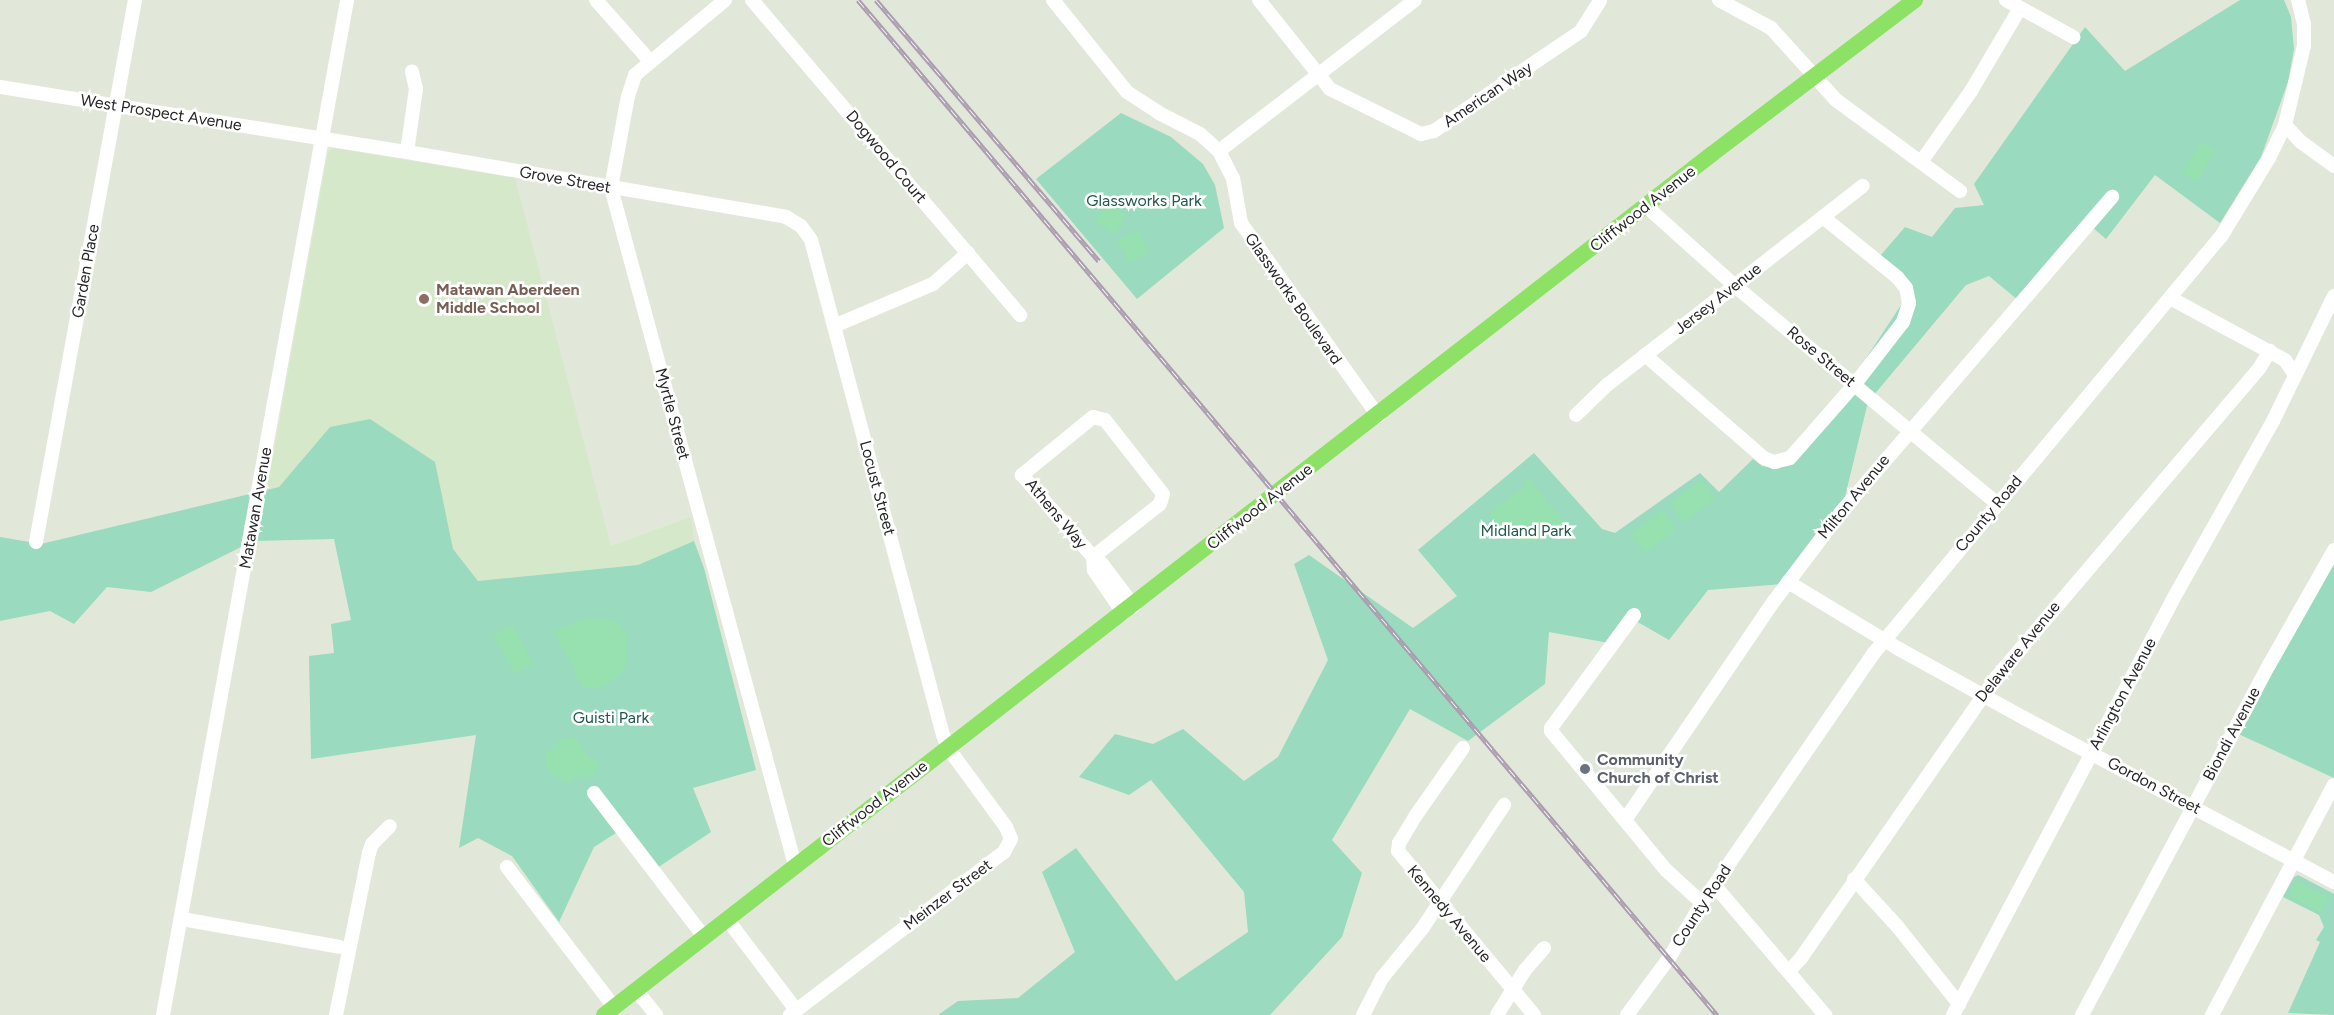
<!DOCTYPE html>
<style>
body{margin:0}
#map{position:relative;width:2334px;height:1015px;overflow:hidden;background:#e1e8d9;font-family:Figtree,sans-serif}
div>[style]{position:absolute}
.education>*{inset:0;background:#d6e8ca}
.green>*{inset:0;background:#9adabe}
.pitch>*{inset:0;background:#97e0af;transform-origin:0 0}
.minor>*{height:14px;margin:-7px;padding:0 7px;transform-origin:7px;border-radius:7px;background:#fff}
.major>*{height:16px;margin:-8px;padding:0 8px;transform-origin:8px;border-radius:8px;background:#8de165}
.rail>*{height:5px;margin-top:-2.5px;transform-origin:0;background:repeating-linear-gradient(90deg,#fff 0 9px,#ab9daf 0 18px);box-sizing:border-box;border-block:2px solid #ab9daf}
.dots>*{width:16px;height:16px;translate:-50% -50%;box-sizing:border-box;border:3px solid #fff;border-radius:50%}
span{translate:-50% -50%;white-space:nowrap;text-align:center;line-height:1.15;-webkit-text-stroke:5px #fff;paint-order:stroke}
.street-label{font-size:16px;color:#262626}
.park-label{font-size:16px;color:#205a49}
.education-label{font-size:16px;color:#785e54;font-weight:700}
.left{translate:0 -50%;text-align:left}
.worship-label{font-size:16px;color:#5b616d;font-weight:700}
</style>
<div id="map">
<div class="education">
<i style="clip-path:polygon(333px 148px,515px 178px,611px 546px,691px 517px,694px 541px,638px 565px,478px 581px,453px 549px,434px 462px,330px 427px,279px 487px,267px 490px,328px 152px)"></i>
</div>
<div class="green">
<i style="clip-path:polygon(2240px 0,2284px 0,2291px 17px,2294px 49px,2288px 82px,2261px 157px,2220px 223px,2155px 175px,2106px 239px,2092px 227px,2018px 300px,1989px 276px,1966px 285px,1868px 402px,1843px 505px,1783px 584px,1708px 590px,1669px 640px,1629px 617px,1609px 643px,1549px 632px,1545px 684px,1468px 741px,1410px 709px,1332px 840px,1362px 873px,1342px 937px,1270px 1015px,938px 1015px,958px 1001px,1018px 998px,1075px 952px,1042px 872px,1076px 848px,1176px 981px,1248px 932px,1244px 892px,1151px 780px,1129px 795px,1079px 777px,1115px 734px,1153px 744px,1183px 729px,1244px 781px,1278px 757px,1328px 660px,1294px 564px,1309px 555px,1413px 628px,1457px 596px,1418px 550px,1534px 453px,1602px 529px,1615px 533px,1700px 473px,1719px 492px,1753px 459px,1762px 466px,1780px 469px,1777px 464px,1849px 384px,1907px 296px,1875px 262px,1905px 227px,1932px 237px,1955px 208px,1984px 205px,1974px 184px,2085px 27px,2125px 71px)"></i>
<i style="clip-path:polygon(1121px 113px,1171px 137px,1203px 164px,1215px 185px,1224px 228px,1137px 299px,1036px 179px)"></i>
<i style="clip-path:polygon(370px 419px,435px 462px,453px 549px,478px 581px,638px 565px,694px 541px,704px 568px,756px 770px,693px 788px,711px 832px,657px 868px,627px 826px,594px 847px,559px 922px,512px 856px,478px 838px,459px 848px,476px 735px,311px 759px,309px 656px,334px 653px,331px 624px,351px 620px,334px 539px,253px 541px,151px 592px,107px 587px,74px 624px,50px 611px,0 621px,0 537px,41px 544px,279px 487px,330px 427px)"></i>
<i style="clip-path:polygon(2334px 547px,2334px 778px,2234px 732px)"></i>
<i style="clip-path:polygon(2298px 875px,2334px 894px,2334px 1015px,2288px 1013px,2320px 942px,2316px 940px,2324px 927px,2319px 915px,2283px 897px,2294px 877px)"></i>
</div>
<div class="pitch">
<i style="left:2201px;top:142px;width:17px;height:36px;rotate:31deg"></i>
<i style="left:1107px;top:203px;width:24px;height:22px;rotate:33deg"></i>
<i style="left:1138px;top:230px;width:25px;height:23px;rotate:64deg"></i>
<i style="clip-path:polygon(1531px 477px,1534px 487px,1567px 524px,1549px 537px,1536px 541px,1521px 541px,1498px 527px,1489px 512px,1526px 486px,1526px 480px)"></i>
<i style="left:1701px;top:479px;width:24px;height:40px;rotate:52deg"></i>
<i style="left:1663px;top:510px;width:24px;height:40px;rotate:54deg"></i>
<i style="clip-path:polygon(590px 618px,617px 621px,628px 637px,627px 662px,621px 675px,599px 689px,584px 687px,576px 678px,575px 670px,553px 631px)"></i>
<i style="left:512px;top:624px;width:45px;height:22px;rotate:61deg"></i>
<i style="clip-path:polygon(572px 737px,578px 740px,589px 758px,594px 757px,599px 763px,594px 775px,587px 778px,583px 775px,566px 784px,549px 771px,545px 764px,546px 754px,559px 741px)"></i>
<i style="left:2296px;top:881px;width:36px;height:17px;rotate:27deg"></i>
</div>
<div class="minor">
<i style="left:596px;top:0;width:81px;rotate:48.5deg"></i>
<i style="left:725px;top:0;width:117px;rotate:140.2deg"></i>
<i style="left:635px;top:75px;width:22px;rotate:108deg"></i>
<i style="left:628px;top:96px;width:94px;rotate:100.5deg"></i>
<i style="left:611px;top:188px;width:702px;rotate:74.8deg"></i>
<i style="left:752px;top:0;width:414px;rotate:49.6deg"></i>
<i style="left:1053px;top:0;width:118px;rotate:51.2deg"></i>
<i style="left:1127px;top:92px;width:38px;rotate:33deg"></i>
<i style="left:1159px;top:113px;width:46px;rotate:27.1deg"></i>
<i style="left:1200px;top:134px;width:25px;rotate:42deg"></i>
<i style="left:1219px;top:151px;width:30px;rotate:63deg"></i>
<i style="left:1233px;top:178px;width:46px;rotate:79.9deg"></i>
<i style="left:1241px;top:223px;width:237px;rotate:54.6deg"></i>
<i style="left:1259px;top:0;width:114px;rotate:51.4deg"></i>
<i style="left:1330px;top:89px;width:102px;rotate:26.3deg"></i>
<i style="left:1421px;top:134px;width:13px;rotate:-13deg"></i>
<i style="left:1434px;top:131px;width:178px;rotate:-34.2deg"></i>
<i style="left:1581px;top:31px;width:36px;rotate:-58deg"></i>
<i style="left:1719px;top:0;width:59px;rotate:28.3deg"></i>
<i style="left:1771px;top:28px;width:97px;rotate:47.9deg"></i>
<i style="left:1836px;top:100px;width:154px;rotate:36.3deg"></i>
<i style="left:2006px;top:0;width:77px;rotate:28.9deg"></i>
<i style="left:0;top:87px;width:412px;rotate:9.1deg"></i>
<i style="left:407px;top:152px;width:385px;rotate:9.7deg"></i>
<i style="left:786px;top:217px;width:17px;rotate:31deg"></i>
<i style="left:801px;top:226px;width:17px;rotate:54deg"></i>
<i style="left:811px;top:240px;width:512px;rotate:75.07deg"></i>
<i style="left:943px;top:735px;width:14px;rotate:69deg"></i>
<i style="left:948px;top:748px;width:98px;rotate:53.7deg"></i>
<i style="left:1006px;top:827px;width:13px;rotate:67deg"></i>
<i style="left:1011px;top:839px;width:15px;rotate:118deg"></i>
<i style="left:1004px;top:852px;width:269px;rotate:142.7deg"></i>
<i style="left:2285px;top:125px;width:23px;rotate:47deg"></i>
<i style="left:2301px;top:142px;width:41px;rotate:36deg"></i>
<i style="left:1219px;top:151px;width:247px;rotate:-37.6deg"></i>
<i style="left:407px;top:152px;width:64px;rotate:-81.9deg"></i>
<i style="left:416px;top:89px;width:18px;rotate:-103deg"></i>
<i style="left:1921px;top:162px;width:87px;rotate:-54.8deg"></i>
<i style="left:1971px;top:91px;width:96px;rotate:-59.4deg"></i>
<i style="left:1647px;top:207px;width:118px;rotate:41.9deg"></i>
<i style="left:1735px;top:286px;width:342px;rotate:39.7deg"></i>
<i style="left:2172px;top:299px;width:128px;rotate:28.4deg"></i>
<i style="left:2285px;top:360px;width:18px;rotate:56deg"></i>
<i style="left:834px;top:326px;width:108px;rotate:-23deg"></i>
<i style="left:933px;top:284px;width:47px;rotate:-41.5deg"></i>
<i style="left:1645px;top:355px;width:157px;rotate:40.9deg"></i>
<i style="left:1764px;top:458px;width:11px;rotate:22deg"></i>
<i style="left:1774px;top:462px;width:16px;rotate:-14deg"></i>
<i style="left:1790px;top:458px;width:98px;rotate:-48.7deg"></i>
<i style="left:1855px;top:384px;width:78px;rotate:-52.3deg"></i>
<i style="left:1903px;top:322px;width:20px;rotate:-72deg"></i>
<i style="left:1909px;top:303px;width:15px;rotate:-101deg"></i>
<i style="left:1906px;top:288px;width:14px;rotate:-129deg"></i>
<i style="left:1897px;top:277px;width:95px;rotate:-141deg"></i>
<i style="left:1576px;top:415px;width:43px;rotate:-44.1deg"></i>
<i style="left:1607px;top:385px;width:324px;rotate:-37.9deg"></i>
<i style="left:36px;top:542px;width:551px;rotate:-79.65deg"></i>
<i style="left:1093px;top:557px;width:85px;rotate:-38.3deg"></i>
<i style="left:1160px;top:504px;width:10px;rotate:-73deg"></i>
<i style="left:1163px;top:494px;width:94px;rotate:-128.1deg"></i>
<i style="left:1105px;top:420px;width:12px;rotate:-166deg"></i>
<i style="left:1093px;top:417px;width:92px;rotate:140.8deg"></i>
<i style="left:1022px;top:475px;width:108px;rotate:49.1deg"></i>
<i style="left:1093px;top:557px;width:11px;rotate:38deg"></i>
<i style="left:1102px;top:564px;width:53px;rotate:52.7deg"></i>
<i style="left:1093px;top:557px;width:13px;rotate:86deg"></i>
<i style="left:1094px;top:570px;width:52px;rotate:56deg"></i>
<i style="left:1788px;top:582px;width:130px;rotate:31.1deg"></i>
<i style="left:1899px;top:649px;width:143px;rotate:28.9deg"></i>
<i style="left:2024px;top:718px;width:351px;rotate:27.9deg"></i>
<i style="left:1634px;top:615px;width:140px;rotate:126.3deg"></i>
<i style="left:1551px;top:728px;width:3px;rotate:90deg"></i>
<i style="left:1551px;top:731px;width:180px;rotate:50.4deg"></i>
<i style="left:1666px;top:870px;width:49px;rotate:42.5deg"></i>
<i style="left:1463px;top:748px;width:82px;rotate:125deg"></i>
<i style="left:1416px;top:815px;width:33px;rotate:121deg"></i>
<i style="left:1399px;top:843px;width:8px;rotate:97deg"></i>
<i style="left:1398px;top:851px;width:213px;rotate:50.3deg"></i>
<i style="left:594px;top:793px;width:181px;rotate:52.6deg"></i>
<i style="left:1625px;top:820px;width:265px;rotate:-55.8deg"></i>
<i style="left:1774px;top:601px;width:111px;rotate:-53deg"></i>
<i style="left:1841px;top:512px;width:416px;rotate:-49.3deg"></i>
<i style="left:507px;top:867px;width:176px;rotate:52.6deg"></i>
<i style="left:1854px;top:879px;width:64px;rotate:47.5deg"></i>
<i style="left:1897px;top:926px;width:100px;rotate:51.5deg"></i>
<i style="left:1715px;top:886px;width:170px;rotate:49.5deg"></i>
<i style="left:182px;top:919px;width:160px;rotate:10deg"></i>
<i style="left:727px;top:919px;width:114px;rotate:52.8deg"></i>
<i style="left:1789px;top:971px;width:18px;rotate:-47deg"></i>
<i style="left:1801px;top:958px;width:338px;rotate:-55.2deg"></i>
<i style="left:1994px;top:680px;width:411px;rotate:-49.6deg"></i>
<i style="left:2260px;top:367px;width:19px;rotate:-58deg"></i>
<i style="left:636px;top:990px;width:32px;rotate:51deg"></i>
<i style="left:163px;top:1015px;width:1032px;rotate:-79.72deg"></i>
<i style="left:336px;top:1015px;width:165px;rotate:-78.5deg"></i>
<i style="left:369px;top:853px;width:9px;rotate:-72deg"></i>
<i style="left:372px;top:844px;width:25px;rotate:-45deg"></i>
<i style="left:1363px;top:1015px;width:42px;rotate:-62.8deg"></i>
<i style="left:1382px;top:978px;width:63px;rotate:-50.8deg"></i>
<i style="left:1422px;top:929px;width:149px;rotate:-56.5deg"></i>
<i style="left:1497px;top:1015px;width:53px;rotate:-58.1deg"></i>
<i style="left:1525px;top:970px;width:29px;rotate:-49deg"></i>
<i style="left:1627px;top:1015px;width:71px;rotate:-53.6deg"></i>
<i style="left:1669px;top:958px;width:64px;rotate:-59deg"></i>
<i style="left:1702px;top:903px;width:303px;rotate:-55.5deg"></i>
<i style="left:1874px;top:653px;width:544px;rotate:-50.22deg"></i>
<i style="left:2222px;top:235px;width:90px;rotate:-58.6deg"></i>
<i style="left:2269px;top:158px;width:37px;rotate:-64deg"></i>
<i style="left:2285px;top:125px;width:81px;rotate:-76.5deg"></i>
<i style="left:2304px;top:46px;width:22px;rotate:-90deg"></i>
<i style="left:2304px;top:24px;width:25px;rotate:-104deg"></i>
<i style="left:1953px;top:1015px;width:468px;rotate:-62.1deg"></i>
<i style="left:2172px;top:601px;width:206px;rotate:-60.7deg"></i>
<i style="left:2273px;top:421px;width:139px;rotate:-64deg"></i>
<i style="left:2082px;top:1015px;width:397px;rotate:-61.9deg"></i>
<i style="left:2269px;top:665px;width:132px;rotate:-60.5deg"></i>
<i style="left:2212px;top:1015px;width:260px;rotate:-62.1deg"></i>
</div>
<div class="major">
<i style="left:604px;top:1015px;width:1403px;rotate:-37.85deg"></i>
<i style="left:1712px;top:154px;width:255px;rotate:-37.2deg"></i>
</div>
<div class="rail">
<i style="left:858px;top:0;width:1330px;rotate:49.76deg"></i>
<i style="left:876px;top:0;width:343px;rotate:49.5deg"></i>
</div>
<div class="dots">
<i style="left:424px;top:299px;background:#8d6e63"></i>
<i style="left:1585px;top:769px;background:#6b7280"></i>
</div>
<div class="street-label">
<span style="left:1488px;top:95px;rotate:-34deg">American Way</span>
<span style="left:161px;top:113px;rotate:9deg">West Prospect Avenue</span>
<span style="left:886px;top:157px;rotate:50deg">Dogwood Court</span>
<span style="left:565px;top:180px;rotate:10deg">Grove Street</span>
<span style="left:1643px;top:209px;rotate:-38deg">Cliffwood Avenue</span>
<span style="left:86px;top:271px;rotate:-80deg">Garden Place</span>
<span style="left:1293px;top:299px;rotate:55deg">Glassworks Boulevard</span>
<span style="left:1718px;top:299px;rotate:-38deg">Jersey Avenue</span>
<span style="left:1821px;top:357px;rotate:40deg">Rose Street</span>
<span style="left:672px;top:414px;rotate:75deg">Myrtle Street</span>
<span style="left:877px;top:488px;rotate:75deg">Locust Street</span>
<span style="left:1854px;top:497px;rotate:-51deg">Milton Avenue</span>
<span style="left:1260px;top:507px;rotate:-38deg">Cliffwood Avenue</span>
<span style="left:256px;top:508px;rotate:-80deg">Matawan Avenue</span>
<span style="left:1056px;top:514px;rotate:50deg">Athens Way</span>
<span style="left:1989px;top:514px;rotate:-50deg">County Road</span>
<span style="left:2018px;top:652px;rotate:-51deg">Delaware Avenue</span>
<span style="left:2123px;top:694px;rotate:-62deg">Arlington Avenue</span>
<span style="left:2232px;top:734px;rotate:-62deg">Biondi Avenue</span>
<span style="left:2154px;top:786px;rotate:28deg">Gordon Street</span>
<span style="left:875px;top:804px;rotate:-38deg">Cliffwood Avenue</span>
<span style="left:948px;top:895px;rotate:-37deg">Meinzer Street</span>
<span style="left:1702px;top:906px;rotate:-57deg">County Road</span>
<span style="left:1449px;top:914px;rotate:50deg">Kennedy Avenue</span>
</div>
<div class="park-label">
<span style="left:1144px;top:201px">Glassworks Park</span>
<span style="left:1526px;top:531px">Midland Park</span>
<span style="left:611px;top:718px">Guisti Park</span>
</div>
<div class="education-label">
<span class="left" style="left:436px;top:299px">Matawan Aberdeen<br>Middle School</span>
</div>
<div class="worship-label">
<span class="left" style="left:1597px;top:769px">Community<br>Church of Christ</span>
</div>
</div>
